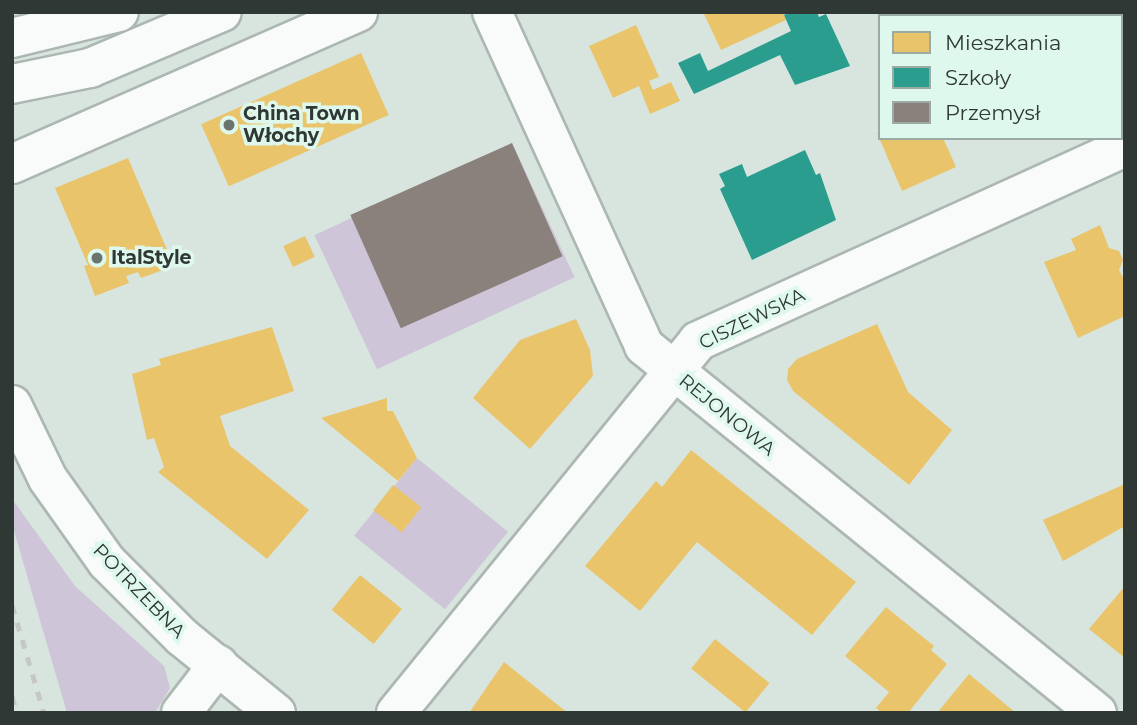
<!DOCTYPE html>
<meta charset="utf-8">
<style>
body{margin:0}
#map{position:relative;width:1137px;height:725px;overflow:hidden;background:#d8e5df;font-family:Montserrat,sans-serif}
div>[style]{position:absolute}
.green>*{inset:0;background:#cfc5d8;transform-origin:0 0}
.homes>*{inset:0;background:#e9c46a;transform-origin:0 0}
.schools>*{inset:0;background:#2a9d8f}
.industry>*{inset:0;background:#8a817c;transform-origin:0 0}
.roads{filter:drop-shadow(2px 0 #acb7b2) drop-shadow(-2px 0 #acb7b2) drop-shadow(0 2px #acb7b2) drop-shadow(0 -2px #acb7b2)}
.street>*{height:38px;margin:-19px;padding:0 19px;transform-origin:19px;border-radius:19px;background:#f9fbfa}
.secondary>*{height:38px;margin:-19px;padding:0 19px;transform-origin:19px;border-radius:19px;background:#f9fbfa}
.rail>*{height:5px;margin-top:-2.5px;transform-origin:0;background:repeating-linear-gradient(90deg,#c5c8c7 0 9px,transparent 0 18px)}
.dots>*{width:19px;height:19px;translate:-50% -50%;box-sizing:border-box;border:4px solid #dff8ed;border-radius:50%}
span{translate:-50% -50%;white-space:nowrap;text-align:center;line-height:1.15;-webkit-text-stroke:7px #dff8ed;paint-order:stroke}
.poi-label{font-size:19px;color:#2f3834;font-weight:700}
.left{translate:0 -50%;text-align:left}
.street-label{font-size:19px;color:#2f3834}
.frame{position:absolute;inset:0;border:14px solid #2f3834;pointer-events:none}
.legend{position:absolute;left:878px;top:14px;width:245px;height:126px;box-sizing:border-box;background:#dff8ed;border:2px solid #99aba3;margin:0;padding:9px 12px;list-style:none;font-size:21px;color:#2f3834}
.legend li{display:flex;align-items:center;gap:14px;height:35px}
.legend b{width:35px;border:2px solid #99aba3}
</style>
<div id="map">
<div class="green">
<i style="left:512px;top:143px;width:148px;height:218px;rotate:65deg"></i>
<i style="left:417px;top:458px;width:117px;height:100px;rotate:39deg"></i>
<i style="clip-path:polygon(12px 499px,75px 586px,164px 666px,170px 688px,155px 713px,67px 713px,12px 524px)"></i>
</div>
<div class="homes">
<i style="clip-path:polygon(703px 12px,783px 12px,786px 20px,721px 50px)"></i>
<i style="left:1125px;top:17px;width:74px;height:4px;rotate:90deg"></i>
<i style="clip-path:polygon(636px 25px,659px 77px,649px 81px,653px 90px,671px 82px,680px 101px,650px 114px,639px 86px,613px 98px,589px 46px)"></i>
<i style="left:361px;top:53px;width:68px;height:175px;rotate:66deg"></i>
<i style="clip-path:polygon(880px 131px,880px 138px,943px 138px,956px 167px,902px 191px,877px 133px)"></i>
<i style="clip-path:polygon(128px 158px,174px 266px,141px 278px,138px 272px,126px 276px,129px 283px,95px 296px,84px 266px,88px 265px,55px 188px)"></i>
<i style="clip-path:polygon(1100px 225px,1109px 248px,1119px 251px,1123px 260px,1119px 270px,1125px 281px,1125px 316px,1078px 338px,1044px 262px,1076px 250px,1071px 239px)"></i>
<i style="left:305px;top:236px;width:23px;height:24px;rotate:65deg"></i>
<i style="clip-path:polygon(576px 319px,590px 350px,593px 376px,530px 449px,473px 398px,520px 340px)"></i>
<i style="clip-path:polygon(877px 324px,908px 392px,952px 430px,909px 485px,793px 391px,787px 380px,788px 369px,797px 359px)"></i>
<i style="clip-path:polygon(272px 327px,294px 391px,220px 416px,230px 446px,309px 510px,267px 559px,158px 472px,164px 467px,154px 438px,147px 440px,132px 374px,161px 365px,159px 359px)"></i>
<i style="clip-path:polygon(387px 398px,387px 411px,393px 411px,417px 458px,398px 481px,321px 418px)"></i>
<i style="clip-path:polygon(691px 450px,856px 582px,812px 635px,697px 542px,640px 611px,585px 566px,656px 481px,662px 487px)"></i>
<i style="clip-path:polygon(1125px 484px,1125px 526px,1063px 561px,1043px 520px)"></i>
<i style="left:393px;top:485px;width:36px;height:32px;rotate:38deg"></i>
<i style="left:360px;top:575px;width:54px;height:45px;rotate:39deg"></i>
<i style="clip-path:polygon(1125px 586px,1125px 658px,1089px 629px)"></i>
<i style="clip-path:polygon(886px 607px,934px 646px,931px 650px,947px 664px,908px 713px,882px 713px,876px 708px,889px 692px,845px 656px)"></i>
<i style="left:715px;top:639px;width:70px;height:38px;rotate:39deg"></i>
<i style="clip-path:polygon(504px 662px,568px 713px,469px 713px)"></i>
<i style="clip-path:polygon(969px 674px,1016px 713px,937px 713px)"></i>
</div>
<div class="schools">
<i style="clip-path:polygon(789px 12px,817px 12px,819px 17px,826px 14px,850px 66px,795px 85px,780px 55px,694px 94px,678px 63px,700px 53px,708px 71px,791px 31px,784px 15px)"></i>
<i style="clip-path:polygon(805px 150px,816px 175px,820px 173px,836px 220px,752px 260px,720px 189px,725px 186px,719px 174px,742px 164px,747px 177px)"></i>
</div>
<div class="industry">
<i style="left:512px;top:143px;width:124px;height:177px;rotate:66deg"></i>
</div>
<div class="roads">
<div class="street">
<i style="left:492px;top:12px;width:367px;rotate:65.5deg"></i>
<i style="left:644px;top:346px;width:583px;rotate:39.01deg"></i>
<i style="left:181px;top:713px;width:61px;rotate:-52.4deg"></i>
<i style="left:396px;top:713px;width:479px;rotate:-50.9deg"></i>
<i style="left:698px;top:341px;width:469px;rotate:-24.4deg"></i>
</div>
<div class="secondary">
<i style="left:12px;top:38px;width:110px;rotate:-13.7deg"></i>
<i style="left:12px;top:84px;width:80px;rotate:-11.6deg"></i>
<i style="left:90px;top:68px;width:143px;rotate:-23deg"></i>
<i style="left:12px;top:164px;width:378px;rotate:-23.7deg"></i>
<i style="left:12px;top:405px;width:82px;rotate:64.1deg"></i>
<i style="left:48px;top:479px;width:102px;rotate:54.6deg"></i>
<i style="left:107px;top:562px;width:106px;rotate:45deg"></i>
<i style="left:182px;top:637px;width:121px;rotate:39deg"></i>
</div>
</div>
<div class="rail">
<i style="left:12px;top:605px;width:113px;rotate:73.5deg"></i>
<i style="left:12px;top:696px;width:18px;rotate:74deg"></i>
</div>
<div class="dots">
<i style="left:229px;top:125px;background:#6a7570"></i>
<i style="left:97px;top:258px;background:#6a7570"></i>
</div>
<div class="poi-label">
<span class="left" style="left:243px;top:125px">China Town<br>Włochy</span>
<span class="left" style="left:111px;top:258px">ItalStyle</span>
</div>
<div class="street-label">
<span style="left:752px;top:319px;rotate:-26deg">CISZEWSKA</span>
<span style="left:727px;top:415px;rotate:39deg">REJONOWA</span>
<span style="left:139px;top:591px;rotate:46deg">POTRZEBNA</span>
</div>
<div class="frame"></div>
<ul class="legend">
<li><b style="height:19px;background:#e9c46a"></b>Mieszkania</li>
<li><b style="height:19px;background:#2a9d8f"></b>Szkoły</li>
<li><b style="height:19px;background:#8a817c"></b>Przemysł</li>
</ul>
</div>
